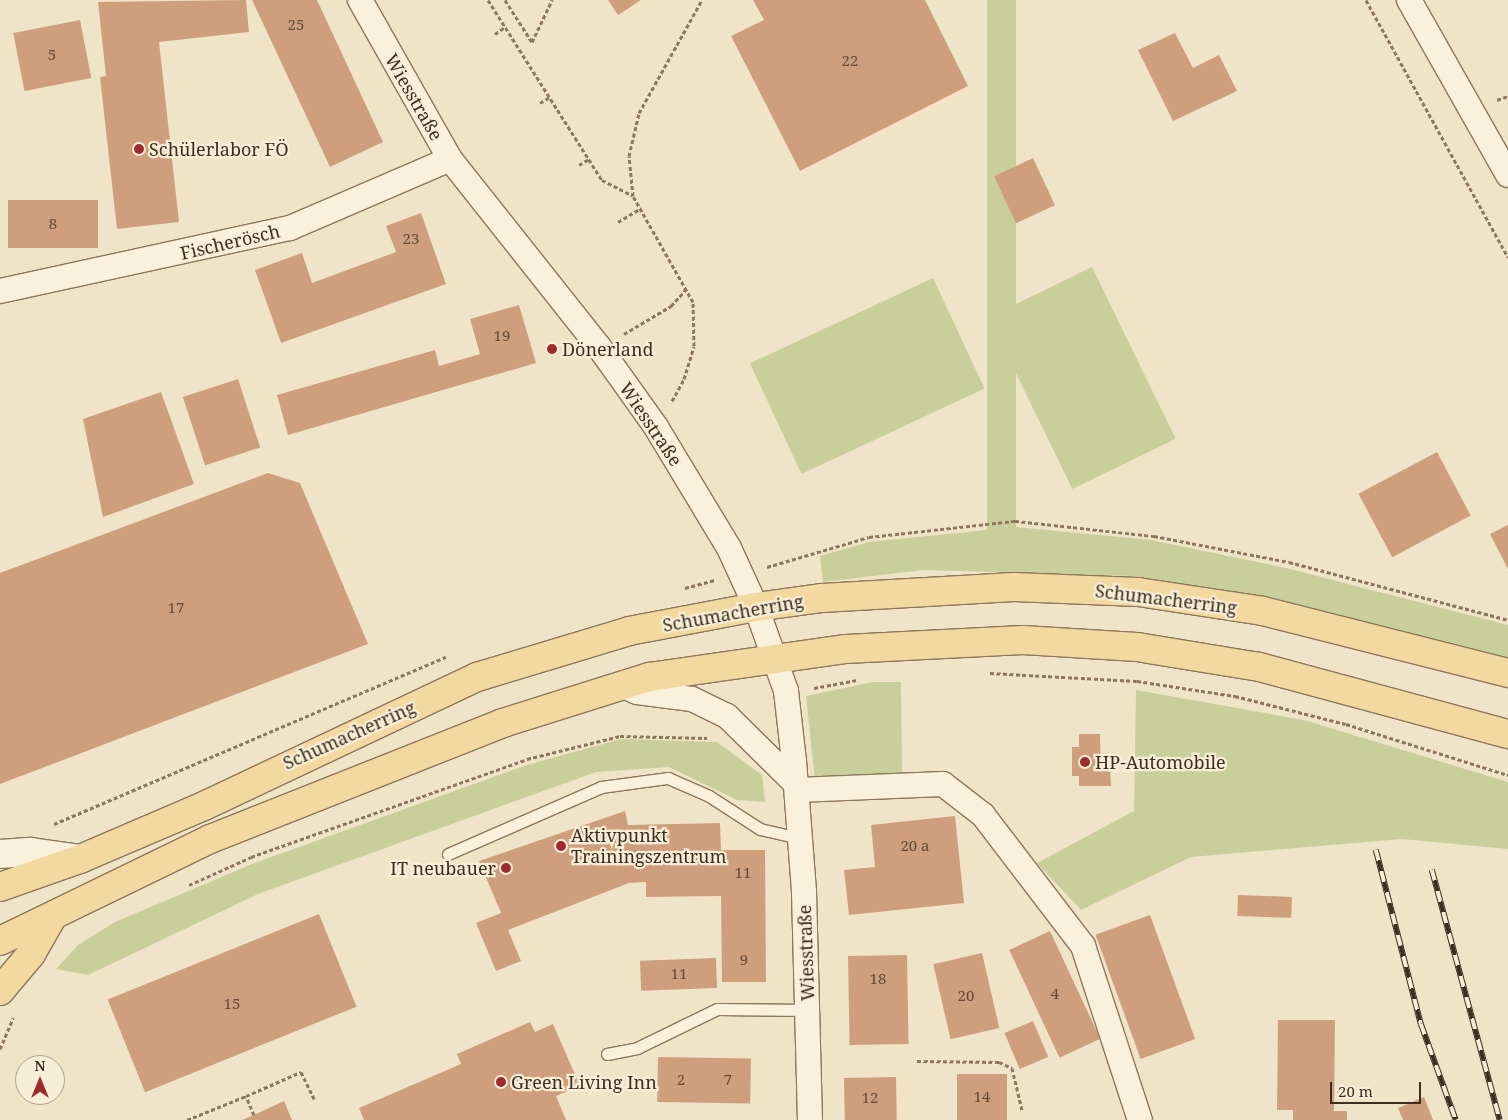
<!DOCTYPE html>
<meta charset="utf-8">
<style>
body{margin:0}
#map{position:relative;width:1508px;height:1120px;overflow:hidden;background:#f0e4c8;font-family:"Noto Serif",serif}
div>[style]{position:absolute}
.green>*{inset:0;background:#c9cf9b;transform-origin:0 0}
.building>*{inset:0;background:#cf9f7d;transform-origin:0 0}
.path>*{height:3px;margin-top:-1.5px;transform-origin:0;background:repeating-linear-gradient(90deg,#8d765c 0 4px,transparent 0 6.5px)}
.roads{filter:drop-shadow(1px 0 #8d765c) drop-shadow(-1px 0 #8d765c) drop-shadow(0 1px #8d765c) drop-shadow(0 -1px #8d765c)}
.service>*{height:11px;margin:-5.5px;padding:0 5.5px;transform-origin:5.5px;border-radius:5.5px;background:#faf1dc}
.minor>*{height:24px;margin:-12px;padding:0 12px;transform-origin:12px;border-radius:12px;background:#faf1dc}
.tertiary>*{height:28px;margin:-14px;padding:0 14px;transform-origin:14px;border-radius:14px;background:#faf1dc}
.primary>*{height:28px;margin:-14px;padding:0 14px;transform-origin:14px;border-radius:14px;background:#f3d9a0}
.rail>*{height:5.5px;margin-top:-2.75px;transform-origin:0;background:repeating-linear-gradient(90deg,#f7eed8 0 11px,#3d2e20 0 22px);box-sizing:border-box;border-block:1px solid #3d2e20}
.dots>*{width:14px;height:14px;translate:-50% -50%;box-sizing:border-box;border:2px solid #f7eed8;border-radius:50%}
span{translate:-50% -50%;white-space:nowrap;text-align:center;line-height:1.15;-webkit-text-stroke:4.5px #f7eed8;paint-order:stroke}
.number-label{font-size:15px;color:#624a37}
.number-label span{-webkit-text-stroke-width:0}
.street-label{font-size:18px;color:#3d2e20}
.poi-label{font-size:18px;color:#3d2e20}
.left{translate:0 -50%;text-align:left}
.right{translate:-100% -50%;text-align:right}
.north{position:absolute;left:15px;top:1055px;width:50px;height:50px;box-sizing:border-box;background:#f7eed8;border:1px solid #ada18e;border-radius:50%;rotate:0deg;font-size:14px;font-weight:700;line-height:20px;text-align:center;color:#3d2e20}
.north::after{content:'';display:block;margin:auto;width:18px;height:22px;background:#9e2a2b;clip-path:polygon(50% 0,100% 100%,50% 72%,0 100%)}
.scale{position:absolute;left:1330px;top:1082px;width:91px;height:22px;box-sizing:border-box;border:2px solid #3d2e20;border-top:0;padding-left:6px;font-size:15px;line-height:18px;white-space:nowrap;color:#3d2e20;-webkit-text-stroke:4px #f7eed8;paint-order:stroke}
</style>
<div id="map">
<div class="green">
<i style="left:987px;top:0;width:29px;height:533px"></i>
<i style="left:1092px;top:267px;width:191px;height:115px;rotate:64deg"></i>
<i style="left:933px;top:278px;width:122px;height:202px;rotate:65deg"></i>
<i style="clip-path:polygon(1016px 527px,1151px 540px,1286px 568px,1508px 625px,1508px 659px,1261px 599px,1134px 576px,923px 570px,823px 582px,820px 556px,869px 542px)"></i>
<i style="clip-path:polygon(873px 682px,901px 682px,902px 773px,815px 781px,806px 696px)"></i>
<i style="clip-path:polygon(1136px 690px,1304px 720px,1508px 782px,1508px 849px,1402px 839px,1191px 857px,1081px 910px,1037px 863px,1134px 811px)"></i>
<i style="clip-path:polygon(621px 739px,717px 742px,762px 775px,765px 802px,737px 800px,669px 767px,596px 772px,258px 894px,88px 975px,56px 969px,78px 945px,115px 922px,252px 864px,527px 765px)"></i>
</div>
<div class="building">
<i style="clip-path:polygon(246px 0,249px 32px,159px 42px,179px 222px,117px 229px,100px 77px,106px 76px,98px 2px)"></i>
<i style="clip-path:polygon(252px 0,317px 0,383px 142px,330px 167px)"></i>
<i style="clip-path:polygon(608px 0,641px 0,618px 15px)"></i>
<i style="clip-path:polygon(753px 0,925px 0,968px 86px,800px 171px,731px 36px,764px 20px)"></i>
<i style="left:80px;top:20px;width:59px;height:68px;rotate:79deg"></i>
<i style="clip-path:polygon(1175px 33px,1193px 68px,1219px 55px,1237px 91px,1173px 121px,1138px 50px)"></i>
<i style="left:1033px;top:158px;width:52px;height:43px;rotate:65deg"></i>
<i style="left:8px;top:200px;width:90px;height:48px"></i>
<i style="clip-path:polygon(421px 213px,446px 284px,281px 343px,255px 270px,302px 253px,312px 283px,396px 252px,386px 226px)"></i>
<i style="clip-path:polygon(519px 305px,536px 363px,288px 435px,277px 395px,435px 350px,439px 366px,480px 354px,470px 319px)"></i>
<i style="left:238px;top:379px;width:72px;height:58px;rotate:72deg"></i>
<i style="clip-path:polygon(161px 392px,194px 484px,103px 517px,83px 419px)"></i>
<i style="left:1437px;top:452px;width:72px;height:89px;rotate:62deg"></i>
<i style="clip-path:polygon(268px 473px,300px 483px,368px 644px,0 784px,0 573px)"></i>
<i style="clip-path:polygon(1508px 525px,1508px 569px,1490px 534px)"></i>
<i style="clip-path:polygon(1079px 734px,1100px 734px,1101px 770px,1110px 770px,1111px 786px,1079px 786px,1079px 776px,1072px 776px,1072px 747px,1079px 747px)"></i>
<i style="clip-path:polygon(625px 811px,628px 825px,720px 823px,721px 850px,765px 850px,766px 982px,722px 982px,721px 896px,646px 897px,646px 882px,629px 883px,508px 930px,521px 961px,496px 971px,476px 923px,501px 913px,479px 861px)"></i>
<i style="clip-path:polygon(955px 816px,964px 903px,849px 915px,844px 870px,875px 867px,871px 825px)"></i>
<i style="left:1238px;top:895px;width:54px;height:21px;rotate:2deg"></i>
<i style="left:319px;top:914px;width:100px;height:228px;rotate:68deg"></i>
<i style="left:1150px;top:915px;width:132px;height:58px;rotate:70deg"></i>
<i style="left:1050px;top:931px;width:119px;height:45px;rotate:65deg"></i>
<i style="left:982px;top:953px;width:77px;height:50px;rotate:77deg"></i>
<i style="left:907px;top:955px;width:89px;height:59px;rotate:89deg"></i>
<i style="left:716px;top:958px;width:30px;height:76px;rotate:88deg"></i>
<i style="clip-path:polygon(1278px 1020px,1335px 1020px,1334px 1111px,1347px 1111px,1347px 1120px,1293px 1120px,1293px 1110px,1277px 1110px)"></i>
<i style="left:1033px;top:1021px;width:39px;height:31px;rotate:67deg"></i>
<i style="clip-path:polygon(530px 1022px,535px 1032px,553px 1024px,580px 1086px,556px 1096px,566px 1120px,364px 1120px,359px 1108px,461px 1064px,457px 1054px)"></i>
<i style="left:658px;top:1057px;width:93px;height:45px;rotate:1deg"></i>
<i style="left:957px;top:1074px;width:50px;height:46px"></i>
<i style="left:896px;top:1077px;width:43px;height:52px;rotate:89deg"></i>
<i style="clip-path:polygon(1424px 1097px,1433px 1120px,1403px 1120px,1398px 1108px)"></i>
<i style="clip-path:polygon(284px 1101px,292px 1120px,242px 1120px,254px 1115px)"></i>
</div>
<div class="path">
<i style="left:488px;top:0;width:213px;rotate:57.7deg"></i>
<i style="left:602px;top:180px;width:34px;rotate:27deg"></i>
<i style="left:505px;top:0;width:50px;rotate:57.3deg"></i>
<i style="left:1366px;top:0;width:294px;rotate:61.1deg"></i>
<i style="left:495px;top:34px;width:12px;rotate:-35deg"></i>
<i style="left:532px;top:42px;width:47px;rotate:-64.5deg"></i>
<i style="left:1497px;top:100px;width:12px;rotate:-20deg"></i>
<i style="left:540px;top:103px;width:12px;rotate:-31deg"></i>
<i style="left:579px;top:165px;width:12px;rotate:-31deg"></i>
<i style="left:618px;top:222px;width:27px;rotate:-31deg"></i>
<i style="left:624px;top:334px;width:55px;rotate:-30.8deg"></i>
<i style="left:671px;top:306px;width:25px;rotate:-48deg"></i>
<i style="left:672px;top:401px;width:25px;rotate:-61deg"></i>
<i style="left:684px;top:379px;width:34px;rotate:-73deg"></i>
<i style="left:694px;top:346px;width:44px;rotate:-91.3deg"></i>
<i style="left:693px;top:302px;width:122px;rotate:-119.5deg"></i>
<i style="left:633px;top:196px;width:40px;rotate:-95.7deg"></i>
<i style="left:629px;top:156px;width:44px;rotate:-76.9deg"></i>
<i style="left:639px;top:113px;width:129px;rotate:-60.9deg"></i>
<i style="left:767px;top:567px;width:106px;rotate:-16.4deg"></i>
<i style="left:869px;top:537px;width:147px;rotate:-6.3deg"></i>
<i style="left:1015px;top:521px;width:140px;rotate:6.2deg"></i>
<i style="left:1154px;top:536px;width:137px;rotate:10.9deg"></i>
<i style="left:1289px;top:562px;width:227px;rotate:14.8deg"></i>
<i style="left:685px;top:588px;width:31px;rotate:-15deg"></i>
<i style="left:990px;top:673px;width:147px;rotate:3.1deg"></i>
<i style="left:1137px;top:681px;width:99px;rotate:8.7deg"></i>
<i style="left:1235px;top:696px;width:114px;rotate:14.2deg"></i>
<i style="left:1346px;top:724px;width:170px;rotate:17.5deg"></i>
<i style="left:814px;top:688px;width:44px;rotate:-10.5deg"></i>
<i style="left:54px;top:824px;width:426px;rotate:-23.1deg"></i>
<i style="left:189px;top:885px;width:68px;rotate:-24.3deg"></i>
<i style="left:251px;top:857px;width:293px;rotate:-19.5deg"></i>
<i style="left:527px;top:759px;width:96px;rotate:-13.9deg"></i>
<i style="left:620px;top:736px;width:87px;rotate:1.3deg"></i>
<i style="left:0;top:1049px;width:34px;rotate:-67deg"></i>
<i style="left:917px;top:1061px;width:82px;rotate:0.7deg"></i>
<i style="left:999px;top:1062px;width:14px;rotate:25deg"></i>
<i style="left:1012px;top:1068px;width:43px;rotate:76.6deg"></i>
<i style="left:254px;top:1115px;width:21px;rotate:-113deg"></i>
<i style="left:246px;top:1096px;width:60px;rotate:-23.6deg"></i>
<i style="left:301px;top:1072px;width:32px;rotate:64deg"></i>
<i style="left:187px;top:1120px;width:64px;rotate:-22.1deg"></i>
</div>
<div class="roads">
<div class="service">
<i style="left:448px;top:854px;width:167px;rotate:-23.6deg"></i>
<i style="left:601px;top:787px;width:68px;rotate:-7.7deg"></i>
<i style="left:668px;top:778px;width:45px;rotate:23.7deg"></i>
<i style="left:709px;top:796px;width:61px;rotate:32.9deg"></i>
<i style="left:760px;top:829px;width:40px;rotate:13deg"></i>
<i style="left:607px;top:1054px;width:31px;rotate:-11deg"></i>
<i style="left:637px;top:1048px;width:89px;rotate:-26deg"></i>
<i style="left:717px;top:1009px;width:91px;rotate:0.6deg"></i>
</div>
<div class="minor">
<i style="left:360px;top:0;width:183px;rotate:60.5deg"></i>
<i style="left:450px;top:159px;width:240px;rotate:51.6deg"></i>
<i style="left:599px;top:347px;width:98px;rotate:54.5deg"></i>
<i style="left:656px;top:427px;width:141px;rotate:58.9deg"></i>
<i style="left:729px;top:548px;width:65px;rotate:65.4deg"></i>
<i style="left:756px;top:607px;width:89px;rotate:70.3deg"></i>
<i style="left:786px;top:691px;width:70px;rotate:83.5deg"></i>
<i style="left:794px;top:761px;width:131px;rotate:85.6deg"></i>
<i style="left:804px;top:892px;width:228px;rotate:88.5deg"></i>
<i style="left:1409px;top:0;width:201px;rotate:60.5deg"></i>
<i style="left:0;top:291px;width:297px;rotate:-12.3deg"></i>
<i style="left:290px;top:228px;width:174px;rotate:-23.3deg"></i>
<i style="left:623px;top:686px;width:15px;rotate:23deg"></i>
<i style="left:637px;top:692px;width:55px;rotate:7.3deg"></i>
<i style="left:692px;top:699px;width:39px;rotate:26deg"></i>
<i style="left:727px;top:716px;width:98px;rotate:44.6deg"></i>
<i style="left:797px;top:790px;width:146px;rotate:-2.4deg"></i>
<i style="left:943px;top:784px;width:51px;rotate:37.8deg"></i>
<i style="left:983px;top:815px;width:165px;rotate:52.6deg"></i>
<i style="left:1083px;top:946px;width:183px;rotate:71.9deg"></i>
</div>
<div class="tertiary">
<i style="left:0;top:854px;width:31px;rotate:-4deg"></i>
<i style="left:31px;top:852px;width:49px;rotate:8.1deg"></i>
</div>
<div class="primary">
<i style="left:0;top:887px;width:85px;rotate:-19.3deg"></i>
<i style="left:80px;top:859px;width:137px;rotate:-23.2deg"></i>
<i style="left:206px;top:805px;width:300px;rotate:-25.3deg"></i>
<i style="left:477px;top:677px;width:159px;rotate:-16.8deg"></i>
<i style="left:629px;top:631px;width:129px;rotate:-10.7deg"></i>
<i style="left:756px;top:607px;width:67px;rotate:-7.8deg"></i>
<i style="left:822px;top:598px;width:192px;rotate:-3.3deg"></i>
<i style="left:1014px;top:587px;width:124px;rotate:2.3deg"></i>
<i style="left:1138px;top:592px;width:126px;rotate:8.6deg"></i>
<i style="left:1263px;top:611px;width:253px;rotate:14.2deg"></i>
<i style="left:0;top:941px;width:233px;rotate:-25.9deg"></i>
<i style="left:210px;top:839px;width:315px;rotate:-21.6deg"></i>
<i style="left:503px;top:723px;width:153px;rotate:-17.5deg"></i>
<i style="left:649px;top:677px;width:199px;rotate:-8.1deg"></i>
<i style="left:846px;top:649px;width:177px;rotate:-2.9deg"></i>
<i style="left:1023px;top:640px;width:114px;rotate:3.5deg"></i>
<i style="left:1137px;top:647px;width:124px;rotate:9.3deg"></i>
<i style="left:1259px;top:667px;width:258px;rotate:15.1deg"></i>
<i style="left:0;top:991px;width:48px;rotate:-50deg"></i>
<i style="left:31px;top:954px;width:40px;rotate:-60.3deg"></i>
</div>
</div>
<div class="rail">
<i style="left:1376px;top:850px;width:180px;rotate:75.5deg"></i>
<i style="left:1421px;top:1024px;width:102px;rotate:70deg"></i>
<i style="left:1432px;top:870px;width:259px;rotate:74.8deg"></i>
</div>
<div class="dots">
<i style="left:139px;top:149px;background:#9e2a2b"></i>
<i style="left:552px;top:349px;background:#9e2a2b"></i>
<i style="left:1085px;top:762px;background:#9e2a2b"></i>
<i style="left:561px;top:846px;background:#9e2a2b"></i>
<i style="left:506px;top:868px;background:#9e2a2b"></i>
<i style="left:501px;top:1082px;background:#9e2a2b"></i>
</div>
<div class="number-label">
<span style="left:296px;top:25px">25</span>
<span style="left:52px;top:55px">5</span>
<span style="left:850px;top:61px">22</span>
<span style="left:53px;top:224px">8</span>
<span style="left:411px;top:239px">23</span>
<span style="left:502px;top:336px">19</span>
<span style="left:176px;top:608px">17</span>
<span style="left:915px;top:846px">20 a</span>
<span style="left:743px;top:873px">11</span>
<span style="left:744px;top:960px">9</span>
<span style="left:679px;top:974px">11</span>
<span style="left:878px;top:979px">18</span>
<span style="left:1055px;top:994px">4</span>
<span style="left:966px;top:996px">20</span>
<span style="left:232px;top:1004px">15</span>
<span style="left:681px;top:1080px">2</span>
<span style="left:728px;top:1080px">7</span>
<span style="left:982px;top:1097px">14</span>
<span style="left:870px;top:1098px">12</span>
</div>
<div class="street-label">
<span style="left:414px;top:97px;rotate:60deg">Wiesstraße</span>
<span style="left:230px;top:242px;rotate:-13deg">Fischerösch</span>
<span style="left:651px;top:424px;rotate:56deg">Wiesstraße</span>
<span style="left:1166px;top:599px;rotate:7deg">Schumacherring</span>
<span style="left:733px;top:613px;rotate:-10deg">Schumacherring</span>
<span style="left:349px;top:735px;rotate:-24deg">Schumacherring</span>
<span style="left:806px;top:953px;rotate:-92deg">Wiesstraße</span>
</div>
<div class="poi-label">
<span class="left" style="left:149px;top:149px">Schülerlabor FÖ</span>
<span class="left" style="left:562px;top:349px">Dönerland</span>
<span class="left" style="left:1095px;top:762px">HP-Automobile</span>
<span class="left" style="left:571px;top:846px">Aktivpunkt<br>Trainingszentrum</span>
<span class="right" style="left:496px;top:868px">IT neubauer</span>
<span class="left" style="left:511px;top:1082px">Green Living Inn</span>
</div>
<div class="north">N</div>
<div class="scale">20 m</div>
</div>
